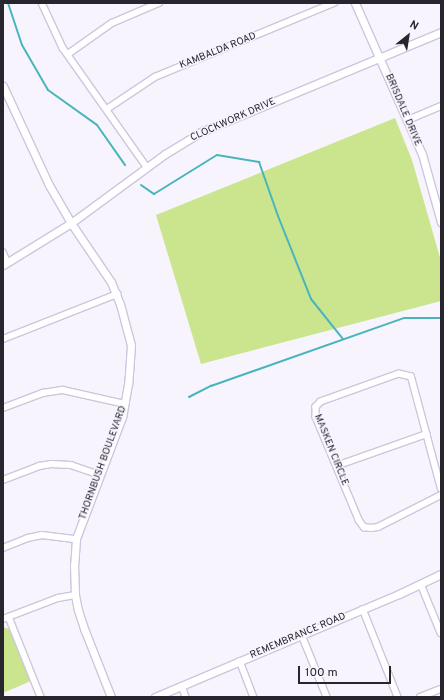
<!DOCTYPE html>
<style>
body{margin:0}
#map{position:relative;width:444px;height:700px;overflow:hidden;background:#f7f4fe;font-family:Overpass,sans-serif}
div>[style]{position:absolute}
.green>*{inset:0;background:#cbe58f}
.stream>*{height:2px;margin:-1px;padding:0 1px;transform-origin:1px;border-radius:1px;background:#49b5bb}
.roads{filter:drop-shadow(1px 0 #cdc6de) drop-shadow(-1px 0 #cdc6de) drop-shadow(0 1px #cdc6de) drop-shadow(0 -1px #cdc6de)}
.minor>*{height:5.5px;margin:-2.75px;padding:0 2.75px;transform-origin:2.75px;border-radius:2.75px;background:#fff}
.tertiary>*{height:7px;margin:-3.5px;padding:0 3.5px;transform-origin:3.5px;border-radius:3.5px;background:#fff}
span{translate:-50% -50%;white-space:nowrap;text-align:center;line-height:1.15;-webkit-text-stroke:3px #f7f4fe;paint-order:stroke}
.street-label{font-size:10px;color:#28252e}
.frame{position:absolute;inset:0;border:4px solid #28252e;pointer-events:none}
.north{position:absolute;left:388px;top:16px;width:40px;height:40px;-webkit-text-stroke:3px #f7f4fe;paint-order:stroke;rotate:30deg;font-size:11px;font-weight:700;line-height:16px;text-align:center;color:#28252e}
.north::after{content:'';display:block;margin:auto;width:14px;height:18px;background:#28252e;clip-path:polygon(50% 0,100% 100%,50% 72%,0 100%)}
.scale{position:absolute;left:298px;top:666px;width:93px;height:18px;box-sizing:border-box;border:2px solid #28252e;border-top:0;padding-left:5px;font-size:12px;line-height:14px;white-space:nowrap;color:#28252e;-webkit-text-stroke:3px #f7f4fe;paint-order:stroke}
</style>
<div id="map">
<div class="green">
<i style="clip-path:polygon(395px 118px,412px 160px,441px 261px,441px 301px,201px 364px,156px 215px)"></i>
<i style="clip-path:polygon(3px 627px,9px 629px,31px 681px,3px 693px)"></i>
</div>
<div class="stream">
<i style="left:8px;top:3px;width:44px;rotate:71.6deg"></i>
<i style="left:22px;top:45px;width:52px;rotate:60deg"></i>
<i style="left:48px;top:90px;width:60px;rotate:35.5deg"></i>
<i style="left:97px;top:125px;width:49px;rotate:55deg"></i>
<i style="left:141px;top:185px;width:16px;rotate:35deg"></i>
<i style="left:154px;top:194px;width:74px;rotate:-31.8deg"></i>
<i style="left:217px;top:155px;width:43px;rotate:9.5deg"></i>
<i style="left:259px;top:162px;width:57px;rotate:70.6deg"></i>
<i style="left:278px;top:216px;width:89px;rotate:68.3deg"></i>
<i style="left:311px;top:299px;width:51px;rotate:51.3deg"></i>
<i style="left:189px;top:397px;width:25px;rotate:-27deg"></i>
<i style="left:211px;top:386px;width:205px;rotate:-19.4deg"></i>
<i style="left:404px;top:318px;width:37px"></i>
</div>
<div class="roads">
<div class="minor">
<i style="left:42px;top:3px;width:50px;rotate:65deg"></i>
<i style="left:63px;top:48px;width:146px;rotate:54.8deg"></i>
<i style="left:68px;top:54px;width:54px;rotate:-35.2deg"></i>
<i style="left:112px;top:23px;width:51px;rotate:-23.1deg"></i>
<i style="left:107px;top:109px;width:58px;rotate:-33.7deg"></i>
<i style="left:155px;top:77px;width:194px;rotate:-22.5deg"></i>
<i style="left:408px;top:120px;width:36px;rotate:-23deg"></i>
<i style="left:3px;top:252px;width:12px;rotate:66deg"></i>
<i style="left:3px;top:339px;width:123px;rotate:-21.5deg"></i>
<i style="left:3px;top:408px;width:43px;rotate:-20.6deg"></i>
<i style="left:43px;top:393px;width:20px;rotate:-9deg"></i>
<i style="left:63px;top:390px;width:64px;rotate:12.7deg"></i>
<i style="left:336px;top:466px;width:96px;rotate:-19.4deg"></i>
<i style="left:3px;top:480px;width:39px;rotate:-21deg"></i>
<i style="left:39px;top:466px;width:12px;rotate:-9deg"></i>
<i style="left:51px;top:464px;width:20px;rotate:3deg"></i>
<i style="left:71px;top:465px;width:31px;rotate:19deg"></i>
<i style="left:441px;top:489px;width:116px;rotate:-105deg"></i>
<i style="left:411px;top:377px;width:12px;rotate:-166deg"></i>
<i style="left:399px;top:374px;width:83px;rotate:160.3deg"></i>
<i style="left:321px;top:402px;width:7px;rotate:135deg"></i>
<i style="left:316px;top:407px;width:10px;rotate:90deg"></i>
<i style="left:316px;top:417px;width:112px;rotate:67.3deg"></i>
<i style="left:359px;top:520px;width:9px;rotate:54deg"></i>
<i style="left:364px;top:527px;width:7px;rotate:8deg"></i>
<i style="left:371px;top:528px;width:7px;rotate:-8deg"></i>
<i style="left:378px;top:527px;width:71px;rotate:-26.9deg"></i>
<i style="left:3px;top:548px;width:27px;rotate:-22deg"></i>
<i style="left:28px;top:538px;width:14px;rotate:-12deg"></i>
<i style="left:42px;top:535px;width:34px;rotate:7deg"></i>
<i style="left:421px;top:584px;width:53px;rotate:67.8deg"></i>
<i style="left:363px;top:609px;width:95px;rotate:68.3deg"></i>
<i style="left:9px;top:617px;width:86px;rotate:68.2deg"></i>
<i style="left:3px;top:619px;width:59px;rotate:-20.9deg"></i>
<i style="left:58px;top:598px;width:17px;rotate:-10deg"></i>
<i style="left:302px;top:635px;width:67px;rotate:68deg"></i>
<i style="left:240px;top:661px;width:39px;rotate:69deg"></i>
<i style="left:182px;top:686px;width:12px;rotate:70deg"></i>
<i style="left:420px;top:697px;width:22px;rotate:-21deg"></i>
</div>
<div class="tertiary">
<i style="left:355px;top:3px;width:165px;rotate:66.1deg"></i>
<i style="left:422px;top:154px;width:71px;rotate:74.4deg"></i>
<i style="left:3px;top:86px;width:109px;rotate:65.1deg"></i>
<i style="left:49px;top:185px;width:44px;rotate:59.9deg"></i>
<i style="left:71px;top:223px;width:71px;rotate:55.9deg"></i>
<i style="left:111px;top:282px;width:24px;rotate:68deg"></i>
<i style="left:120px;top:304px;width:42px;rotate:75deg"></i>
<i style="left:131px;top:345px;width:39px;rotate:94deg"></i>
<i style="left:128px;top:384px;width:34px;rotate:100deg"></i>
<i style="left:122px;top:417px;width:130px;rotate:110.7deg"></i>
<i style="left:76px;top:539px;width:26px;rotate:94deg"></i>
<i style="left:74px;top:565px;width:30px;rotate:88deg"></i>
<i style="left:75px;top:595px;width:15px;rotate:79deg"></i>
<i style="left:78px;top:610px;width:22px;rotate:72deg"></i>
<i style="left:85px;top:631px;width:71px;rotate:68.5deg"></i>
<i style="left:3px;top:265px;width:80px;rotate:-31.7deg"></i>
<i style="left:71px;top:223px;width:117px;rotate:-36.3deg"></i>
<i style="left:165px;top:154px;width:42px;rotate:-31.4deg"></i>
<i style="left:201px;top:132px;width:260px;rotate:-22.6deg"></i>
<i style="left:155px;top:697px;width:265px;rotate:-22.9deg"></i>
<i style="left:399px;top:594px;width:47px;rotate:-25.5deg"></i>
</div>
</div>
<div class="street-label">
<span style="left:218px;top:51px;rotate:-22deg">KAMBALDA ROAD</span>
<span style="left:403px;top:110px;rotate:67deg">BRISDALE DRIVE</span>
<span style="left:233px;top:120px;rotate:-24deg">CLOCKWORK DRIVE</span>
<span style="left:331px;top:450px;rotate:68deg">MASKEN CIRCLE</span>
<span style="left:103px;top:463px;rotate:-70deg">THORNBUSH BOULEVARD</span>
<span style="left:298px;top:636px;rotate:-23deg">REMEMBRANCE ROAD</span>
</div>
<div class="frame"></div>
<div class="north">N</div>
<div class="scale">100 m</div>
</div>
